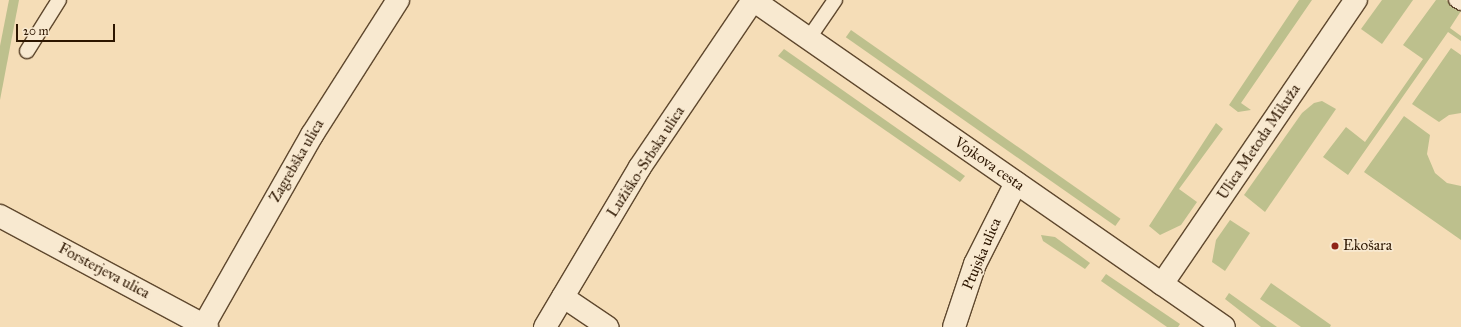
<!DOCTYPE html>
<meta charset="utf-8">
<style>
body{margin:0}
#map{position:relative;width:1461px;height:327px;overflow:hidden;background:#f5ddb7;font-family:"IM FELL Great Primer",serif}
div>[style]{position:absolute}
.green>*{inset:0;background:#bdc08d;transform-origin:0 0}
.roads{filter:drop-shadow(1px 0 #5f482e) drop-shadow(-1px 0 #5f482e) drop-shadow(0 1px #5f482e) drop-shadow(0 -1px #5f482e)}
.service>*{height:14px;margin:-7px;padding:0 7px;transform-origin:7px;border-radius:7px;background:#f8e9d0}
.pedestrian>*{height:21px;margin:-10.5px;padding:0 10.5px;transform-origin:10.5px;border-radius:10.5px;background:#f8e9d0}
.minor>*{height:22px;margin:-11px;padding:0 11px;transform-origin:11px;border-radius:11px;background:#f8e9d0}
.tertiary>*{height:22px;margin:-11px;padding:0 11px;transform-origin:11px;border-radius:11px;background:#f8e9d0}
.dots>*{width:11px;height:11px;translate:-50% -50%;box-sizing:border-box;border:2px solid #f8e9d0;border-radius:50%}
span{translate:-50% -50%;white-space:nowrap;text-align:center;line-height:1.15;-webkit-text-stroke:3.5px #f8e9d0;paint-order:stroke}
.street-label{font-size:15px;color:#2d1600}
.poi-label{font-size:15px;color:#2d1600}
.left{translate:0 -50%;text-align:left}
.scale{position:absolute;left:16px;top:24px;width:99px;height:18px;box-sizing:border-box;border:2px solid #2d1600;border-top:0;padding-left:5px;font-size:12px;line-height:14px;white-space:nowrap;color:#2d1600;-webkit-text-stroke:3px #f8e9d0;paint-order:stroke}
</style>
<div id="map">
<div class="green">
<i style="clip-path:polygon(9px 0,19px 0,0 100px,0 46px)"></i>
<i style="clip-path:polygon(1299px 0,1312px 0,1241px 103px,1251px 110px,1238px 112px,1229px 105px)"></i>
<i style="clip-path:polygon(1382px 0,1413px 0,1382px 44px,1361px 29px)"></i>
<i style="clip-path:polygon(1436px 0,1446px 0,1461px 11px,1450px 28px,1461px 36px,1461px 41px,1448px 32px,1348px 175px,1323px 157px,1346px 127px,1365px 142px,1423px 59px,1403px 45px)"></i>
<i style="left:851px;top:30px;width:329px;height:9px;rotate:35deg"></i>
<i style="clip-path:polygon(1451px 48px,1461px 55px,1461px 113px,1449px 115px,1439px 122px,1412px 104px)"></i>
<i style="clip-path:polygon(784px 49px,965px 176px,960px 182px,778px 56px)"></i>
<i style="clip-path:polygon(1322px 101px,1336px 109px,1265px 212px,1244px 195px,1302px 113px,1314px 103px)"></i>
<i style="clip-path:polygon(1404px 116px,1430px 135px,1427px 154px,1435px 173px,1447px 183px,1461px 186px,1461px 240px,1364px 172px)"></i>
<i style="clip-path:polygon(1216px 123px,1223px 129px,1179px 189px,1197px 202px,1181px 225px,1160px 235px,1149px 226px)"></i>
<i style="clip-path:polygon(1230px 220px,1250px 233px,1225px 271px,1212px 262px,1216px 240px)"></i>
<i style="clip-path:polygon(1041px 235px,1055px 237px,1090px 263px,1085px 269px,1043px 241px)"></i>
<i style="clip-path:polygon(1106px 274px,1180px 324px,1178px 327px,1167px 327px,1101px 281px)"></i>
<i style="clip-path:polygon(1271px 283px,1331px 325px,1330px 327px,1301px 327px,1260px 299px)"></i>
<i style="clip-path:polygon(1229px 293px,1277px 327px,1261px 327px,1225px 299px)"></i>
</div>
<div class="roads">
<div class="service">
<i style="left:1456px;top:0;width:6px;rotate:31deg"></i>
<i style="left:809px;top:38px;width:46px;rotate:-55.6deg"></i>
<i style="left:27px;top:51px;width:60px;rotate:-57.9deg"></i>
</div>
<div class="pedestrian">
<i style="left:562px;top:296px;width:55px;rotate:34deg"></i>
</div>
<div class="minor">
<i style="left:0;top:216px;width:235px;rotate:28.2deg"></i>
<i style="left:1162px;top:284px;width:344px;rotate:-55.7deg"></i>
<i style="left:204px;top:325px;width:219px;rotate:-60.4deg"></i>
<i style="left:312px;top:135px;width:160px;rotate:-57.5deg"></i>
<i style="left:545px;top:327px;width:186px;rotate:-59.3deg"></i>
<i style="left:640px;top:167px;width:202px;rotate:-55.9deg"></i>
<i style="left:954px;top:327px;width:66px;rotate:-71.6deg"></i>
<i style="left:975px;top:264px;width:91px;rotate:-63.2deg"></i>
</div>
<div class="tertiary">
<i style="left:753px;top:0;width:573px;rotate:34.77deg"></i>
</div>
</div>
<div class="dots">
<i style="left:1335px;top:246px;background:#8f2418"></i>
</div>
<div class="street-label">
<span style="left:1259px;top:142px;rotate:-56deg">Ulica Metoda Mikuža</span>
<span style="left:297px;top:161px;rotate:-60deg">Zagrebška ulica</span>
<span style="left:646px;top:162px;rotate:-57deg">Lužiško-Srbska ulica</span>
<span style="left:989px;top:164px;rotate:35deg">Vojkova cesta</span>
<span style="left:982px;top:254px;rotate:-67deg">Ptujska ulica</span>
<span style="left:104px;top:271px;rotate:28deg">Forsterjeva ulica</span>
</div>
<div class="poi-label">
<span class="left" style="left:1343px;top:246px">Ekošara</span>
</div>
<div class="scale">20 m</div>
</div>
